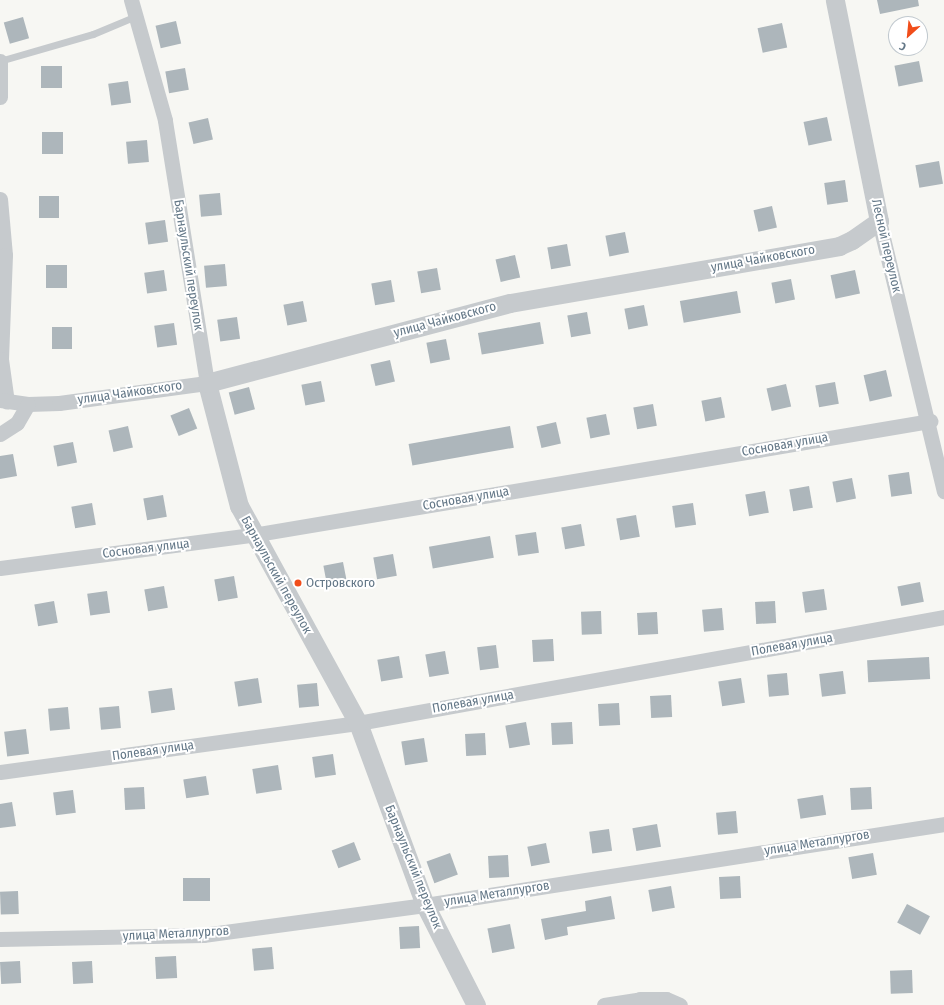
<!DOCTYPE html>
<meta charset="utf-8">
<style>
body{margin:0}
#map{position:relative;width:944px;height:1005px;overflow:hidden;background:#f7f7f3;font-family:"Fira Sans Condensed",sans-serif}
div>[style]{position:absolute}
.building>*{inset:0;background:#adb6bb;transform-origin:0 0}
.service>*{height:7px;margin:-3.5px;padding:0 3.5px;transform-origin:3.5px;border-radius:3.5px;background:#c6cacd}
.minor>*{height:15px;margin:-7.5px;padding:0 7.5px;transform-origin:7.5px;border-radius:7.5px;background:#c6cacd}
.tertiary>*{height:19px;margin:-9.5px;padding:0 9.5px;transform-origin:9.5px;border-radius:9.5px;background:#c6cacd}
.dots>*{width:11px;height:11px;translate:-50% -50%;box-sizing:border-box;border:2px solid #fff;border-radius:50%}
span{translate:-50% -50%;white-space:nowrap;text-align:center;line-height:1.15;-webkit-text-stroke:4px #fff;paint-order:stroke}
.street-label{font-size:13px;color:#637787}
.poi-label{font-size:13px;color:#637787}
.left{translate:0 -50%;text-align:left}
.north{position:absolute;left:888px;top:16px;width:40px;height:40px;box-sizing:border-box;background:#fff;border:1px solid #c1c9cf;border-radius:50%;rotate:207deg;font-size:11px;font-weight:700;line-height:16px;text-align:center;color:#637787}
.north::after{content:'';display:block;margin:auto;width:14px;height:18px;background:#f14d1a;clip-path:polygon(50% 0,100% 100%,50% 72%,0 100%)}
</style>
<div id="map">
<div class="building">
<i style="clip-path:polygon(877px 0,918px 0,919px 6px,880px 14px)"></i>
<i style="left:23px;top:17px;width:22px;height:20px;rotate:74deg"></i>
<i style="left:176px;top:21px;width:23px;height:21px;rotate:77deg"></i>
<i style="left:782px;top:23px;width:25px;height:25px;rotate:78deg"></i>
<i style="left:919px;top:61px;width:21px;height:25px;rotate:79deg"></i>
<i style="left:41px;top:66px;width:21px;height:22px"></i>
<i style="left:185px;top:68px;width:22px;height:20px;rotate:80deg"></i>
<i style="left:128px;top:81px;width:22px;height:20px;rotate:82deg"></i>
<i style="left:827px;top:117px;width:24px;height:24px;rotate:78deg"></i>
<i style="left:208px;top:118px;width:22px;height:20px;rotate:77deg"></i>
<i style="left:42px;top:132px;width:21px;height:22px"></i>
<i style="left:147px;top:140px;width:22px;height:21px;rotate:85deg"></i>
<i style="left:939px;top:161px;width:23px;height:24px;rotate:80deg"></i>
<i style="left:845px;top:180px;width:22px;height:21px;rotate:82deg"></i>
<i style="left:220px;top:193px;width:22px;height:21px;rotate:85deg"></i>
<i style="left:39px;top:196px;width:20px;height:22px"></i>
<i style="left:772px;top:206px;width:22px;height:19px;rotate:77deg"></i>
<i style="left:165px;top:220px;width:22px;height:20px;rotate:82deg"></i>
<i style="left:625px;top:232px;width:21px;height:20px;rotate:79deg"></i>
<i style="left:567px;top:244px;width:22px;height:20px;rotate:80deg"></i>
<i style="left:515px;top:255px;width:23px;height:20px;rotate:77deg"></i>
<i style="left:225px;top:264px;width:22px;height:21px;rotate:85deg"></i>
<i style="left:46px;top:265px;width:21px;height:23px"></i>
<i style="left:437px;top:268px;width:22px;height:20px;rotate:80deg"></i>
<i style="left:164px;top:270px;width:21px;height:20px;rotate:82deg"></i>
<i style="left:855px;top:270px;width:24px;height:25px;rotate:78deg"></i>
<i style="left:791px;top:279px;width:21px;height:20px;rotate:79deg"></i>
<i style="left:391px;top:280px;width:22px;height:20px;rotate:80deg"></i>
<i style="left:737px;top:291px;width:22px;height:58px;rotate:80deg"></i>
<i style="left:303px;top:301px;width:21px;height:20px;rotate:79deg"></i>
<i style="left:644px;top:305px;width:21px;height:20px;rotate:79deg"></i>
<i style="left:587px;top:312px;width:22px;height:20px;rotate:80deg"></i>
<i style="left:237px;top:317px;width:22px;height:20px;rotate:82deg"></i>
<i style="left:540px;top:322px;width:22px;height:63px;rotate:80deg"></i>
<i style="left:174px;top:323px;width:22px;height:20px;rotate:82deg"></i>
<i style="left:72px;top:327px;width:22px;height:20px;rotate:90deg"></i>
<i style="left:446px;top:339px;width:21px;height:20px;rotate:79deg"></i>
<i style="left:390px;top:360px;width:22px;height:20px;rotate:77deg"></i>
<i style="left:886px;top:370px;width:27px;height:23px;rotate:77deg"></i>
<i style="left:321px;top:381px;width:21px;height:20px;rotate:79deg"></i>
<i style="left:835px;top:382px;width:22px;height:20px;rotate:80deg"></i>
<i style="left:786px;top:384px;width:23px;height:20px;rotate:77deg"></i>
<i style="left:249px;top:387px;width:23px;height:21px;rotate:75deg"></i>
<i style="left:721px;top:397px;width:21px;height:20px;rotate:79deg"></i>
<i style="left:653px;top:404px;width:22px;height:20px;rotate:80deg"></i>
<i style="left:189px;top:408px;width:22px;height:20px;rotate:68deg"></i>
<i style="left:606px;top:414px;width:21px;height:20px;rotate:79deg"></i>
<i style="left:556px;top:422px;width:22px;height:20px;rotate:77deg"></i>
<i style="left:128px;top:426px;width:22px;height:20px;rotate:77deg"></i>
<i style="left:510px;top:426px;width:22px;height:103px;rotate:80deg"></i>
<i style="left:73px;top:442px;width:21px;height:20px;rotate:79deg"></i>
<i style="clip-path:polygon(13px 454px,17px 476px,0 479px,0 456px)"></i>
<i style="left:909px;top:472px;width:22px;height:21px;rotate:82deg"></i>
<i style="left:852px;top:478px;width:21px;height:20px;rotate:79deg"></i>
<i style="left:809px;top:486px;width:22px;height:20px;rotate:80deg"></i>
<i style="left:765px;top:491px;width:22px;height:20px;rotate:80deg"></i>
<i style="left:163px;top:495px;width:22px;height:20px;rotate:80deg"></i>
<i style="left:92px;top:503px;width:22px;height:21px;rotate:80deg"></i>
<i style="left:693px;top:503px;width:22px;height:21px;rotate:82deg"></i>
<i style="left:636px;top:515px;width:22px;height:20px;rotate:80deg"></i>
<i style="left:581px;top:524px;width:22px;height:20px;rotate:80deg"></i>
<i style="left:536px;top:532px;width:21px;height:21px;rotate:82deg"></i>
<i style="left:490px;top:536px;width:22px;height:62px;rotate:80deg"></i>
<i style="left:393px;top:554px;width:22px;height:20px;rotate:80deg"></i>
<i style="left:343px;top:562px;width:21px;height:20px;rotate:79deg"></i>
<i style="left:234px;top:576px;width:22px;height:20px;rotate:80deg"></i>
<i style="left:920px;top:582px;width:20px;height:23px;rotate:79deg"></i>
<i style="left:164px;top:586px;width:22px;height:20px;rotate:80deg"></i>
<i style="left:824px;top:589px;width:21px;height:22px;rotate:82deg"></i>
<i style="left:107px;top:591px;width:22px;height:20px;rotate:82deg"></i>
<i style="left:54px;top:601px;width:22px;height:20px;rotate:80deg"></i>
<i style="left:775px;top:601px;width:22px;height:20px;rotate:87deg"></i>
<i style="left:722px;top:608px;width:22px;height:20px;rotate:85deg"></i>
<i style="left:601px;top:611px;width:23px;height:20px;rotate:88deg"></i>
<i style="left:657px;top:612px;width:22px;height:20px;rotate:87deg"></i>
<i style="left:553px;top:639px;width:22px;height:21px;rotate:87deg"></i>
<i style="left:496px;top:645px;width:23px;height:19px;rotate:83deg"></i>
<i style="left:445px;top:651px;width:23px;height:20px;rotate:80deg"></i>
<i style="left:399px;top:656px;width:22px;height:22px;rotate:80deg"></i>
<i style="left:929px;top:657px;width:22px;height:62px;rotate:87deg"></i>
<i style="left:843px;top:671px;width:23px;height:24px;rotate:83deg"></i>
<i style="left:787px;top:673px;width:22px;height:20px;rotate:85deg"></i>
<i style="left:258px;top:678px;width:25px;height:24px;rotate:81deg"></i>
<i style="left:741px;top:678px;width:25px;height:23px;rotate:81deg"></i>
<i style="left:317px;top:683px;width:23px;height:20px;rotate:85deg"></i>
<i style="left:172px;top:688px;width:22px;height:24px;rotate:82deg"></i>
<i style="left:671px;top:695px;width:22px;height:21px;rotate:87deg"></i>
<i style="left:619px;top:703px;width:22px;height:21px;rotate:87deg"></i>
<i style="left:119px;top:706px;width:22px;height:20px;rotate:85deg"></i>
<i style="left:68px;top:707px;width:22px;height:20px;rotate:85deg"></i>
<i style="left:526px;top:722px;width:23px;height:21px;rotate:80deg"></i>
<i style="left:572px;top:722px;width:22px;height:21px;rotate:87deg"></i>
<i style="left:26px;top:729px;width:25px;height:22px;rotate:83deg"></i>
<i style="left:485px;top:733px;width:22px;height:20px;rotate:87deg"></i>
<i style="left:424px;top:738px;width:24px;height:23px;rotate:81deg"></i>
<i style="left:333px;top:754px;width:21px;height:21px;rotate:82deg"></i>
<i style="left:278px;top:765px;width:25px;height:26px;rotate:81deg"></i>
<i style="left:206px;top:776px;width:19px;height:23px;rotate:81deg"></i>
<i style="left:144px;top:787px;width:22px;height:20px;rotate:87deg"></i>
<i style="left:871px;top:787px;width:22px;height:21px;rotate:87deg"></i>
<i style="left:73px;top:790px;width:23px;height:20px;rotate:83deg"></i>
<i style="left:823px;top:795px;width:20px;height:26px;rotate:81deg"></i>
<i style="clip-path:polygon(12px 802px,16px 826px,0 828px,0 804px)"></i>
<i style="left:736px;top:811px;width:22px;height:20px;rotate:85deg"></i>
<i style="left:657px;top:824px;width:23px;height:25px;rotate:80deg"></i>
<i style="left:609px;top:829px;width:22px;height:20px;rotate:82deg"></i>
<i style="left:354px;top:842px;width:19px;height:24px;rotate:69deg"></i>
<i style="left:546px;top:843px;width:20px;height:19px;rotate:79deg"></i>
<i style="left:450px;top:853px;width:23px;height:25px;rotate:70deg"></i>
<i style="left:873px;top:853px;width:22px;height:25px;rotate:80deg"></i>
<i style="left:508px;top:855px;width:22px;height:20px;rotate:87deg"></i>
<i style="left:740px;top:876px;width:22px;height:21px;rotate:87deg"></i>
<i style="left:210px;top:878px;width:23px;height:27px;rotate:90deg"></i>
<i style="left:671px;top:886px;width:22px;height:23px;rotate:80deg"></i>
<i style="left:18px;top:891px;width:23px;height:18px;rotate:88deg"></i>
<i style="clip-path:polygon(611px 896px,615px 919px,567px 927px,568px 935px,545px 940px,541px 919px,586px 911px,585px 901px)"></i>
<i style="left:907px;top:904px;width:26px;height:21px;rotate:28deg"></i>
<i style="left:510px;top:924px;width:25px;height:23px;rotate:79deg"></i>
<i style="left:419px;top:926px;width:22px;height:20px;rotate:87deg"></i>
<i style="left:272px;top:947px;width:22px;height:20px;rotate:85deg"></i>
<i style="left:176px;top:956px;width:22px;height:21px;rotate:87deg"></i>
<i style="left:20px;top:961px;width:22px;height:20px;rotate:87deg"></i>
<i style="left:92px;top:961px;width:22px;height:20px;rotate:87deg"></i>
<i style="left:912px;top:970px;width:23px;height:22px;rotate:88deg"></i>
</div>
<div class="service">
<i style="left:3px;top:60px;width:94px;rotate:-16.1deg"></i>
<i style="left:93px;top:34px;width:47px;rotate:-22.7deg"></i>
</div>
<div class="minor">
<i style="left:0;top:61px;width:36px;rotate:90deg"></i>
<i style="left:0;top:199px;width:56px;rotate:84.9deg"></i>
<i style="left:5px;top:255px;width:104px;rotate:92.2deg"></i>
<i style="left:1px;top:359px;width:43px;rotate:82.1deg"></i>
<i style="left:879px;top:221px;width:278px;rotate:76.5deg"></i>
<i style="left:0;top:400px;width:28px;rotate:8deg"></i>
<i style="left:28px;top:404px;width:31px;rotate:-2deg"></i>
<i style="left:59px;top:403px;width:149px;rotate:-7.7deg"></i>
<i style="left:207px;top:383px;width:266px;rotate:-99.1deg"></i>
<i style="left:165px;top:120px;width:125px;rotate:-105.8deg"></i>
<i style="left:0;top:434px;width:20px;rotate:-33deg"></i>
<i style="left:17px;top:423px;width:22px;rotate:-60deg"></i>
<i style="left:0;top:568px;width:254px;rotate:-7.5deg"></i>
<i style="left:252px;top:535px;width:688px;rotate:-9.54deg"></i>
<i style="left:0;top:772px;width:361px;rotate:-7.8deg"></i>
<i style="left:358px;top:723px;width:596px;rotate:-10.25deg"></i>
<i style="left:0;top:939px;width:203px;rotate:-1.1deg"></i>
<i style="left:203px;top:935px;width:224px;rotate:-7.7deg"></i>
<i style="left:425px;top:905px;width:525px;rotate:-8.87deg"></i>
<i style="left:604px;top:1005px;width:36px;rotate:-9deg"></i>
<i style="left:640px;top:999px;width:26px"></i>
<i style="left:666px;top:999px;width:15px;rotate:23deg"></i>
</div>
<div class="tertiary">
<i style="left:476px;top:1005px;width:112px;rotate:-117deg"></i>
<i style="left:425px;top:905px;width:194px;rotate:-110.2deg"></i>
<i style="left:358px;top:723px;width:247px;rotate:-118.7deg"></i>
<i style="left:239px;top:506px;width:127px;rotate:-104.6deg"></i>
<i style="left:207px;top:383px;width:313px;rotate:-14.8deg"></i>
<i style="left:510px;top:303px;width:334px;rotate:-9.8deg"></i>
<i style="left:839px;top:246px;width:14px;rotate:-25deg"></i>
<i style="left:852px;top:240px;width:33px;rotate:-35deg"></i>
<i style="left:879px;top:221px;width:225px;rotate:-101.3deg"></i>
</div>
<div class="dots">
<i style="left:298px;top:583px;background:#f14d1a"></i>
</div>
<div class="street-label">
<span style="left:886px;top:246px;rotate:77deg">Лесной переулок</span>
<span style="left:763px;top:259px;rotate:-10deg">улица Чайковского</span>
<span style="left:188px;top:265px;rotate:81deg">Барнаульский переулок</span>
<span style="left:445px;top:320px;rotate:-15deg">улица Чайковского</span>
<span style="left:130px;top:393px;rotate:-8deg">улица Чайковского</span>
<span style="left:785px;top:445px;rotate:-10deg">Сосновая улица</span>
<span style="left:466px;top:499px;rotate:-10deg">Сосновая улица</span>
<span style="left:146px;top:549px;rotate:-7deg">Сосновая улица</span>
<span style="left:276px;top:575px;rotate:61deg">Барнаульский переулок</span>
<span style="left:792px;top:645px;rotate:-10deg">Полевая улица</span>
<span style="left:473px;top:702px;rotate:-10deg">Полевая улица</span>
<span style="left:153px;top:751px;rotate:-8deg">Полевая улица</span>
<span style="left:817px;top:843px;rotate:-9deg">улица Металлургов</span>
<span style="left:413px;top:867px;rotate:68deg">Барнаульский переулок</span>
<span style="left:497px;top:894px;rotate:-9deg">улица Металлургов</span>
<span style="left:176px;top:934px;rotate:-3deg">улица Металлургов</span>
</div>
<div class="poi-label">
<span class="left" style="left:306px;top:583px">Островского</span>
</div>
<div class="north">С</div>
</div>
